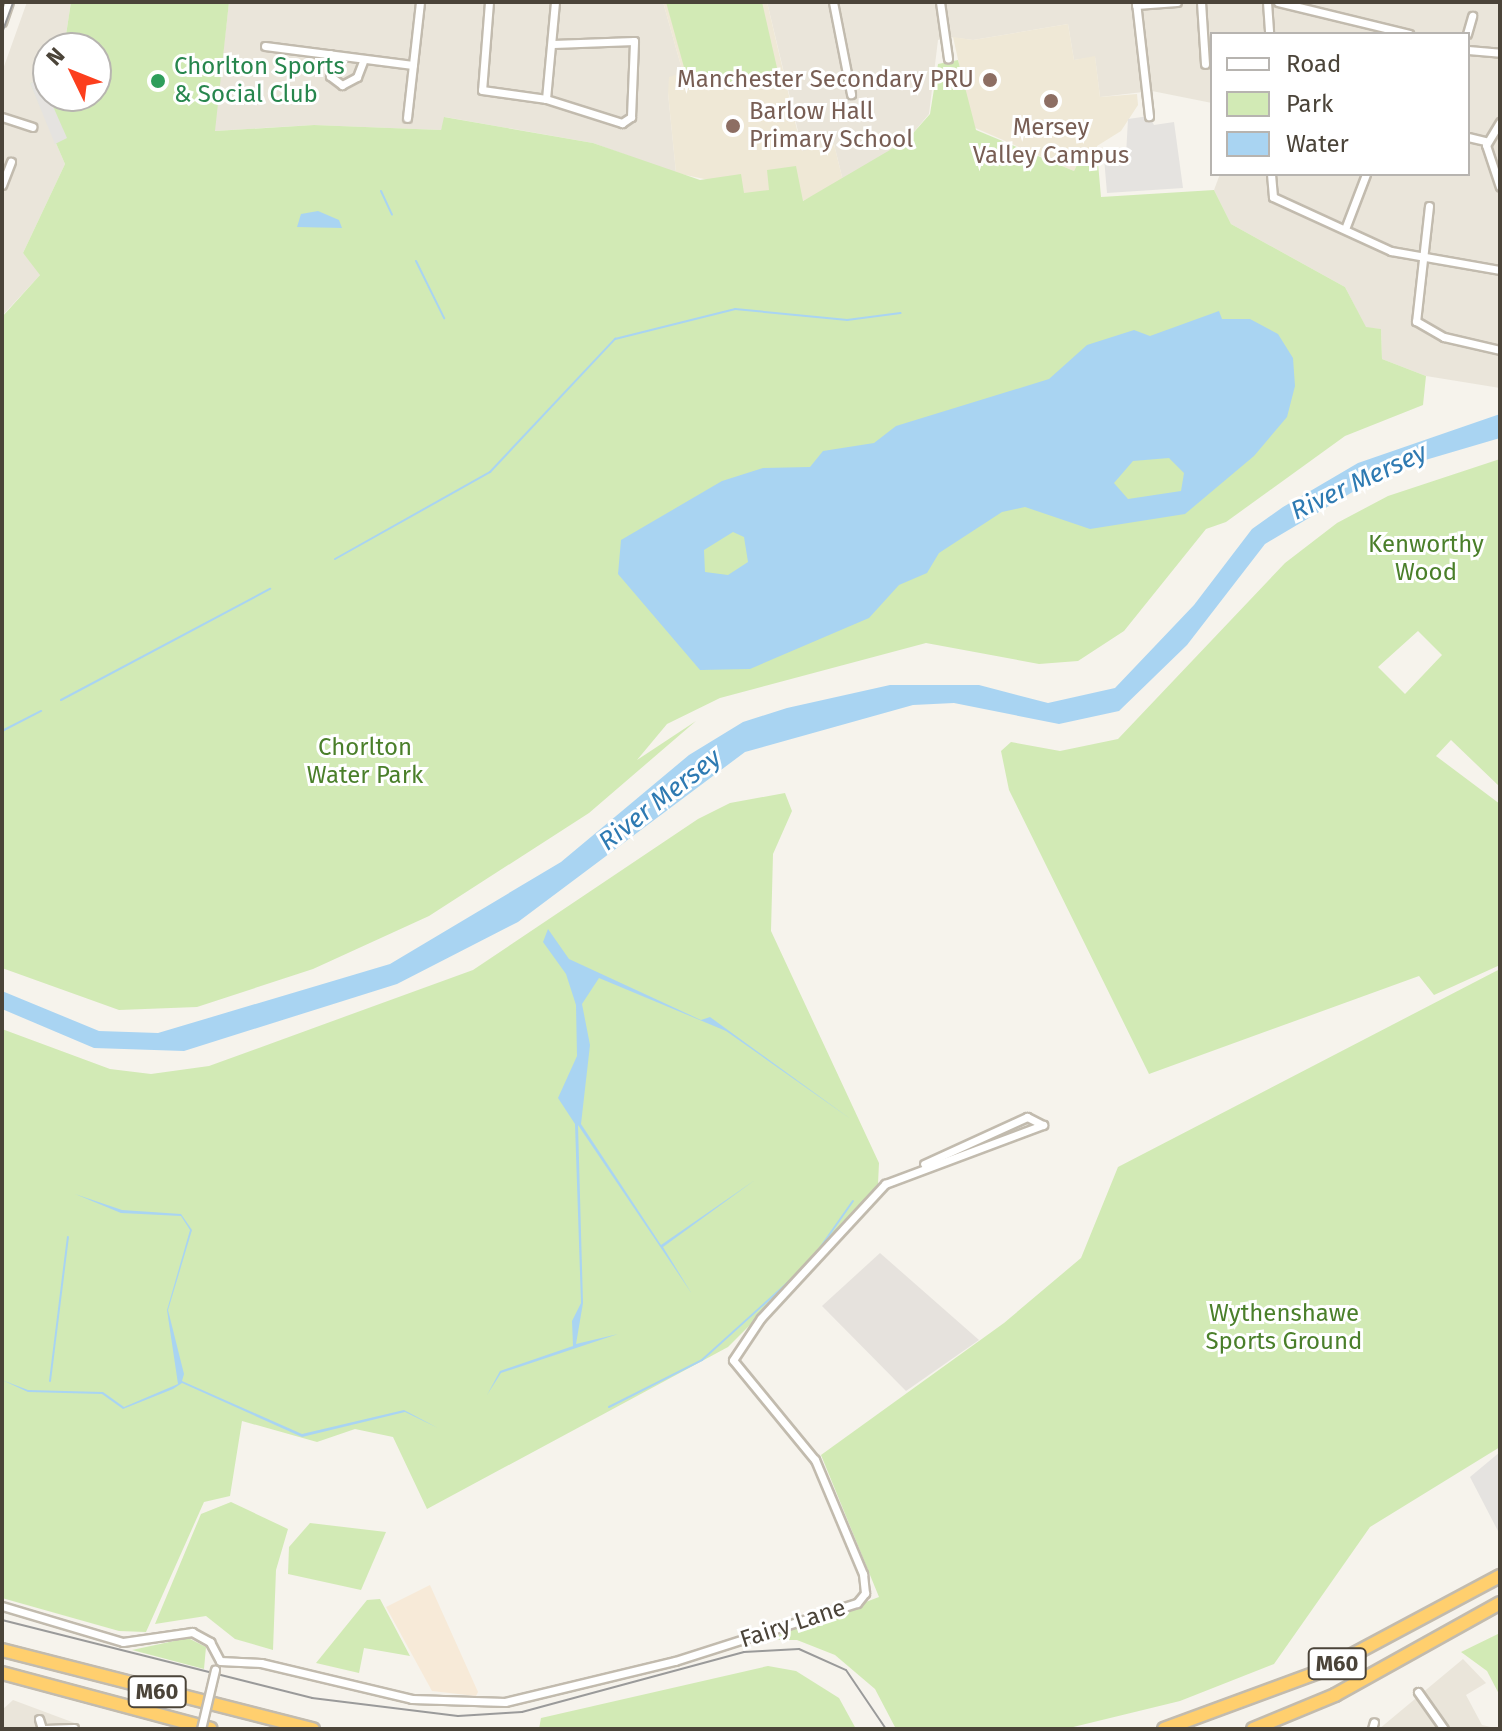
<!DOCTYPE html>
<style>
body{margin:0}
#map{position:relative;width:1502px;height:1731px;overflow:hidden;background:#f6f3ec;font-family:"Fira Sans",sans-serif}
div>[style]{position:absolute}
.residential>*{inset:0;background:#eae5da}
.commercial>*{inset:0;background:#f7ead8}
.industrial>*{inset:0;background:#e6e2dd}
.education>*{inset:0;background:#efe8d6}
.green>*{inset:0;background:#d2eab5}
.parking>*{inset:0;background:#e5e3e0}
.water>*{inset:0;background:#a9d4f2}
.stream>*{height:2px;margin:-1px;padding:0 1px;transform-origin:1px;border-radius:1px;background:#a9d4f2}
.roads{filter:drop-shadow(2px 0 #c2bbae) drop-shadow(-2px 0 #c2bbae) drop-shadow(0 2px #c2bbae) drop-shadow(0 -2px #c2bbae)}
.minor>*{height:7px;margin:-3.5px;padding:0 3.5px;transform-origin:3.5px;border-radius:3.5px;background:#fff}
.motorway>*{height:12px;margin:-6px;padding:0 6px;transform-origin:6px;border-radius:6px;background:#ffcf6e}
.tram>*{height:2px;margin:-1px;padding:0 1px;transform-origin:1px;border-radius:1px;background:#9a9a9a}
.bridges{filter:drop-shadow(2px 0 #c2bbae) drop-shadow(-2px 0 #c2bbae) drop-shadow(0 2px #c2bbae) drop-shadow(0 -2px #c2bbae)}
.minor-bridge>*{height:7px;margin:-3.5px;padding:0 3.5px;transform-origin:3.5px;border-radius:3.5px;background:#fff}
.dots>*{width:22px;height:22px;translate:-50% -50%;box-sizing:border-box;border:4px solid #fff;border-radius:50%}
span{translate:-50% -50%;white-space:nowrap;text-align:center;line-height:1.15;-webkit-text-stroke:6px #fff;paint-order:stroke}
.shield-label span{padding:2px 6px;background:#fff;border:2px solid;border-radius:6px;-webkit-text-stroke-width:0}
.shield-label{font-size:22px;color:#4b4439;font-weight:700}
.leisure-label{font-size:24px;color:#27864d}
.left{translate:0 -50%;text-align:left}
.education-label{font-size:24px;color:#785e54}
.right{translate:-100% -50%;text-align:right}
.park-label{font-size:24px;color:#4a7f2a}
.street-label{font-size:24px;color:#4b4439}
.water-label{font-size:26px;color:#2e7ab2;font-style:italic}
.frame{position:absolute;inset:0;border:4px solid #4b4439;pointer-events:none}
.legend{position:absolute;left:1210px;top:32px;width:260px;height:144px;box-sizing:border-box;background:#fff;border:2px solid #b7b4b0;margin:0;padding:10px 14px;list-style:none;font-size:24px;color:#4b4439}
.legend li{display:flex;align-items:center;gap:16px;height:40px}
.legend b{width:40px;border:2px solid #b7b4b0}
.north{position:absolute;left:32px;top:32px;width:80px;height:80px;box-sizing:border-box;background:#fff;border:2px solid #b7b4b0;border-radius:50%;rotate:313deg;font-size:22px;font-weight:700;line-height:32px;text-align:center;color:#4b4439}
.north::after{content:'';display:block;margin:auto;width:28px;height:36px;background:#fc3f1d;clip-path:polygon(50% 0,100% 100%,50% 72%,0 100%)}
</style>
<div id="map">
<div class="residential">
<i style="clip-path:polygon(27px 2px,71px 2px,64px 48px,48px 48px,48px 76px,30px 83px,65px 164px,23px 253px,41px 274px,2px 316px,2px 72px)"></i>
<i style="clip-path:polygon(229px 2px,663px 2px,683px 73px,668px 93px,676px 173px,593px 143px,445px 117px,441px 130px,314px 125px,214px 131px)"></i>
<i style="clip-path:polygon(767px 2px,1500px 2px,1500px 388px,1426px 376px,1382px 359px,1381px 329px,1366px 328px,1345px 287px,1231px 224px,1214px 190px,1220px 174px,1468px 174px,1468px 34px,1212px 34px,1212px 103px,1152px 91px,1100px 97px,1095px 57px,1074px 60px,1068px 24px,973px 40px,949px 37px,938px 40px,929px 114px,907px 140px,843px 181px,834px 144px,803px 152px)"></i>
<i style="clip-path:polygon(1463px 1659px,1486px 1683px,1466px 1695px,1482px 1725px,1500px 1729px,1379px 1729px)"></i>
<i style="clip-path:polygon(13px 1700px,80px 1725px,79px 1729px,2px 1729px,2px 1710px)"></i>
</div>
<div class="commercial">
<i style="clip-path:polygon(430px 1585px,478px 1692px,476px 1696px,432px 1691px,386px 1607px)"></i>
</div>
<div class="industrial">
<i style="clip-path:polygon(880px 1253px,979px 1340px,906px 1391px,822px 1306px)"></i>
</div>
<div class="education">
<i style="clip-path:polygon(663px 2px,767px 2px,802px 151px,834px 144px,843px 181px,736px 234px,709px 180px,676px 173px,668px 93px,669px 77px,683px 73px)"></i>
<i style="clip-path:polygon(1068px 24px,1074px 60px,1095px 56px,1100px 97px,1137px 94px,1138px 105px,1121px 131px,1097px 146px,1098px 163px,1078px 163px,1074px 171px,973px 127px,953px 37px,973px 40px)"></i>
</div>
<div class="green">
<i style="clip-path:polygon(71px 2px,229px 2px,215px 131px,314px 125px,441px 130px,444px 117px,593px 143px,700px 180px,741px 174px,744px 193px,769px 190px,767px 170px,796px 166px,803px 201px,907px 140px,930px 114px,938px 64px,958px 60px,976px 130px,1074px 171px,1078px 163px,1098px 163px,1101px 197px,1214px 190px,1231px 224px,1345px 287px,1366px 327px,1381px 329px,1382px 359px,1426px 376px,1423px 405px,1345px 436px,1226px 522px,1206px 529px,1124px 631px,1078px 661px,1039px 664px,926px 643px,720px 698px,667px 724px,637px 760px,696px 721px,589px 813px,429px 916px,313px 969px,197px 1007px,119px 1010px,2px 968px,2px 317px,40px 275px,23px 253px,65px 164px,30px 83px,48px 76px,48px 96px,96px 96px,96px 48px,64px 48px)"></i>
<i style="clip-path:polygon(666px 2px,762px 2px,780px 81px,690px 89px)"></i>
<i style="clip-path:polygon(evenodd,1500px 459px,1500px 787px,1451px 740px,1436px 756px,1500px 804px,1500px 965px,1434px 995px,1419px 976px,1149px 1074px,1009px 790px,1001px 751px,1011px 742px,1060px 751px,1118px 739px,1285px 563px,1337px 523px,1388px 496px,1500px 459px,1418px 631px,1442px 655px,1405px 694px,1378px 667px,1418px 631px)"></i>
<i style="clip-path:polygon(785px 793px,792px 811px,773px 854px,771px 931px,879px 1163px,878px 1184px,805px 1270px,728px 1347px,427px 1509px,393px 1437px,355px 1429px,317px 1442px,242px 1421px,230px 1496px,204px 1502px,146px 1632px,119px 1631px,2px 1598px,2px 1029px,110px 1069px,151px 1074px,209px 1066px,473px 970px,698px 819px,730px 803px)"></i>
<i style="clip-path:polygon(1500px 969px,1500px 1447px,1370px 1527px,1274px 1664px,1180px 1701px,1065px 1729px,896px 1729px,875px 1689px,835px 1655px,797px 1640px,765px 1640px,879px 1597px,821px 1455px,1004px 1323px,1081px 1258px,1118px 1167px)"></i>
<i style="clip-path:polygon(231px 1502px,288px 1529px,276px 1570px,273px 1650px,235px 1639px,206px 1616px,155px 1624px,201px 1514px)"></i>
<i style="clip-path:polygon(310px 1523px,386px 1532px,361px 1590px,288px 1574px,289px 1547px)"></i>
<i style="clip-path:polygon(380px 1599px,410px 1656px,364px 1648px,359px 1673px,316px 1663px,367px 1600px)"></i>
<i style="clip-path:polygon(1500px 1633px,1500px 1696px,1487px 1671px,1461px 1652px)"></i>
<i style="clip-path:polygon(188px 1638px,206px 1647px,204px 1669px,132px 1650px)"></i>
<i style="clip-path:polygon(768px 1666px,796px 1671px,839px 1698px,856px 1729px,539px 1729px,541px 1718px)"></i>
</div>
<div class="parking">
<i style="clip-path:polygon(41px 79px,67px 138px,55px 144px,30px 83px)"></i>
<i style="clip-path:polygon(1149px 116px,1154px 125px,1174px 122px,1183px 188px,1107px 193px,1104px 158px,1126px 155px,1128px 119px)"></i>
<i style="clip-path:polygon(1500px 1452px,1500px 1530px,1498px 1531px,1470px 1477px)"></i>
</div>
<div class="water">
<i style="clip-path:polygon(318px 211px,339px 220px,342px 228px,297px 227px,301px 214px)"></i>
<i style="clip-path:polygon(evenodd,1219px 311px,1222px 319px,1250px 319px,1278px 334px,1293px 358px,1295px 386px,1287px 417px,1254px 456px,1185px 514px,1090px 529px,1025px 507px,1002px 512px,939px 553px,927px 573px,899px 585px,869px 618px,750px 669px,700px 670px,618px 574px,621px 540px,722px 481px,763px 468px,810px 467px,823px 451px,874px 443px,896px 426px,1049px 379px,1087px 345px,1134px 330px,1150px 336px,1219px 311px,1169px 458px,1184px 473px,1181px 491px,1128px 499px,1114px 483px,1133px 461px,1169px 458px,1219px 311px,733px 532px,744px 537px,748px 562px,728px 575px,705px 572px,704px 550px,733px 532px)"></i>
<i style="clip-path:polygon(1500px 414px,1500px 438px,1388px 471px,1265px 544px,1187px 645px,1119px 711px,1059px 724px,954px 703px,913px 705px,745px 752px,518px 922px,397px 984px,184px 1051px,94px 1048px,2px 1009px,2px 991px,99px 1031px,158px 1033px,390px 964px,561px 862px,689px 755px,743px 722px,787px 708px,890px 685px,979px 685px,1048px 703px,1115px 688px,1194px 605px,1252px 529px,1283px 507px,1358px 463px)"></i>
<i style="clip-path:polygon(548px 929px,569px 959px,701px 1020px,710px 1017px,852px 1120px,726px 1031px,599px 978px,582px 1004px,590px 1045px,581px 1124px,661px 1245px,755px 1180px,663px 1247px,692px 1294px,578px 1125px,583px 1303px,576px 1344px,618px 1334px,501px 1373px,487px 1395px,500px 1371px,573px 1346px,572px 1321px,581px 1303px,575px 1124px,558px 1098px,577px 1056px,576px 1005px,566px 974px,543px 942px)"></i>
<i style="clip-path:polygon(75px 1194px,122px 1210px,181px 1214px,192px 1230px,168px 1310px,184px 1374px,182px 1381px,302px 1434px,404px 1410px,438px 1428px,405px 1412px,302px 1437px,182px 1383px,173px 1389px,123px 1409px,102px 1394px,28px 1392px,2px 1380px,28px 1390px,103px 1392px,124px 1407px,178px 1384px,167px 1310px,190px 1230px,181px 1216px,121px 1213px)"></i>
</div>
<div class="stream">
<i style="left:381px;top:191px;width:26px;rotate:65deg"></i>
<i style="left:416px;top:261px;width:64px;rotate:63.8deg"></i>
<i style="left:335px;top:559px;width:178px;rotate:-29.3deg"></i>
<i style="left:490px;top:472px;width:183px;rotate:-46.8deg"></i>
<i style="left:615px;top:339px;width:124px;rotate:-14deg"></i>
<i style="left:735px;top:309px;width:113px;rotate:5.6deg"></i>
<i style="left:847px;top:320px;width:54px;rotate:-7.4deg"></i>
<i style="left:61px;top:700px;width:237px;rotate:-28deg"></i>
<i style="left:2px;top:731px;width:44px;rotate:-27.1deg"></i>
<i style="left:815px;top:1255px;width:66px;rotate:-54.9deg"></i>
<i style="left:50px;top:1381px;width:145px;rotate:-82.9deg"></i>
<i style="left:609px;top:1407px;width:104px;rotate:-26.8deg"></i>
<i style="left:702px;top:1360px;width:124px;rotate:-42.1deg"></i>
</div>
<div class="roads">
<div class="minor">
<i style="left:489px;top:2px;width:88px;rotate:94.5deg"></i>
<i style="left:482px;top:90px;width:65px;rotate:8deg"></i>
<i style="left:546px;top:99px;width:97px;rotate:-84.7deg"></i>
<i style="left:833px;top:2px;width:94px;rotate:78.9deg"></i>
<i style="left:940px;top:2px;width:57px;rotate:81.9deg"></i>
<i style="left:1136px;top:2px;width:115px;rotate:83.5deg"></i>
<i style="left:1201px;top:2px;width:62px;rotate:86.3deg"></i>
<i style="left:1267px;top:2px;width:32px;rotate:86deg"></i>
<i style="left:1278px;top:2px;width:135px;rotate:13.7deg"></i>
<i style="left:1136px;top:5px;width:41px;rotate:-4.2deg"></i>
<i style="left:2px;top:22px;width:21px;rotate:-71deg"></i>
<i style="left:1467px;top:34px;width:19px;rotate:-74deg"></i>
<i style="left:265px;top:46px;width:149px;rotate:7.3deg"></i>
<i style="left:1468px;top:50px;width:32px;rotate:5deg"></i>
<i style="left:330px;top:54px;width:22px;rotate:90deg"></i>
<i style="left:330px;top:76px;width:15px;rotate:37deg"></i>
<i style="left:342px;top:85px;width:17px;rotate:-28deg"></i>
<i style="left:357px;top:77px;width:19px;rotate:-69deg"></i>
<i style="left:546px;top:99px;width:80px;rotate:17.5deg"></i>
<i style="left:622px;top:123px;width:11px;rotate:-34deg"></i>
<i style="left:631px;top:117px;width:76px;rotate:-87.7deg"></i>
<i style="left:634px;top:41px;width:81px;rotate:177.9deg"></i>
<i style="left:2px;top:117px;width:32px;rotate:18deg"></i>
<i style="left:407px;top:118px;width:117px;rotate:-83.6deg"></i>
<i style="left:1500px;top:122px;width:27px;rotate:121deg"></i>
<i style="left:1486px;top:145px;width:44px;rotate:71.6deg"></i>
<i style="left:1468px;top:137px;width:18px;rotate:13deg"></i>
<i style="left:1271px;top:174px;width:23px;rotate:85deg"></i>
<i style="left:1273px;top:197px;width:130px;rotate:24.6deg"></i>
<i style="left:1391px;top:251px;width:111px;rotate:9.9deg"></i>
<i style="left:2px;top:185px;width:25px;rotate:-69deg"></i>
<i style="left:1429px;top:206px;width:116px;rotate:96.4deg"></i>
<i style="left:1416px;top:321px;width:32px;rotate:30deg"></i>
<i style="left:1444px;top:337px;width:57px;rotate:13.1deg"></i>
<i style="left:1345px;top:229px;width:59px;rotate:-69.1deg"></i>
<i style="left:2px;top:1606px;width:126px;rotate:16.6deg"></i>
<i style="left:123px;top:1642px;width:70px;rotate:-8.2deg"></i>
<i style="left:192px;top:1632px;width:21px;rotate:29deg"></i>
<i style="left:210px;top:1642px;width:21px;rotate:62deg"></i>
<i style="left:220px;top:1661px;width:41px;rotate:2.8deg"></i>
<i style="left:261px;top:1663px;width:155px;rotate:13.4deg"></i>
<i style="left:412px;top:1699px;width:93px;rotate:1.8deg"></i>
<i style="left:505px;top:1702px;width:175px;rotate:-13.6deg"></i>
<i style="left:675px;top:1661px;width:191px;rotate:-17.7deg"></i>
<i style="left:857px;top:1603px;width:13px;rotate:-51deg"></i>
<i style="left:865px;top:1593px;width:19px;rotate:-96deg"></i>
<i style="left:863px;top:1574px;width:124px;rotate:-112.8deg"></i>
<i style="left:815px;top:1460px;width:129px;rotate:-129.4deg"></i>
<i style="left:733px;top:1360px;width:50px;rotate:-56.3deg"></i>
<i style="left:761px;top:1318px;width:183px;rotate:-47.2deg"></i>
<i style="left:885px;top:1184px;width:169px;rotate:-20.5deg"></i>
<i style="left:1043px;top:1125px;width:18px;rotate:-153deg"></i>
<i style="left:1027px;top:1117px;width:113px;rotate:155.5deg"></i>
<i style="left:1418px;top:1692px;width:45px;rotate:54.9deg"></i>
<i style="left:39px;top:1719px;width:10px;rotate:73deg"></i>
<i style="left:44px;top:1729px;width:30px;rotate:-2deg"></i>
<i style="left:1372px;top:1729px;width:7px;rotate:-74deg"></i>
</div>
<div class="motorway">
<i style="left:2px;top:1650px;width:321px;rotate:14.3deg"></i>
<i style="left:2px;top:1673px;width:216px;rotate:15deg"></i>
<i style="left:1164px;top:1729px;width:171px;rotate:-20.2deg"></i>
<i style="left:1324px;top:1670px;width:200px;rotate:-28.1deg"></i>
<i style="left:1253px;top:1729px;width:89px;rotate:-22.5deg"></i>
<i style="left:1335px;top:1695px;width:189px;rotate:-29.1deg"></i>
</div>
</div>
<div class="tram">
<i style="left:2px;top:33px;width:33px;rotate:-70deg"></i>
<i style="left:2px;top:1620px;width:320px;rotate:14.1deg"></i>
<i style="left:312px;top:1698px;width:147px;rotate:7deg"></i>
<i style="left:458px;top:1716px;width:64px;rotate:-3.6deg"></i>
<i style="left:522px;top:1712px;width:230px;rotate:-15.1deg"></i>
<i style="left:744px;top:1652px;width:55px;rotate:-3.1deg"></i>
<i style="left:799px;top:1649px;width:51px;rotate:24.1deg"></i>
<i style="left:846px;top:1670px;width:71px;rotate:55.9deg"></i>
</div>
<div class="bridges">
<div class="minor-bridge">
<i style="left:201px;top:1729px;width:61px;rotate:-76.7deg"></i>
</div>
</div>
<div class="dots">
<i style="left:990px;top:80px;background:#8d6e63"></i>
<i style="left:158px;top:81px;background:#2e9e5b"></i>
<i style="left:1051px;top:101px;background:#8d6e63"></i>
<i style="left:733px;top:126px;background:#8d6e63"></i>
</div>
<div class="shield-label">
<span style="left:1337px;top:1664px">M60</span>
<span style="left:157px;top:1692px">M60</span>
</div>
<div class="leisure-label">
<span class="left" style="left:174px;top:81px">Chorlton Sports<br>&amp; Social Club</span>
</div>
<div class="education-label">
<span class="right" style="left:974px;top:80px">Manchester Secondary PRU</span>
<span class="left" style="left:749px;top:126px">Barlow Hall<br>Primary School</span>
<span style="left:1051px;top:142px">Mersey<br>Valley Campus</span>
</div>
<div class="park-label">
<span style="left:1426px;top:559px">Kenworthy<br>Wood</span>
<span style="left:365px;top:762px">Chorlton<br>Water Park</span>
<span style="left:1284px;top:1328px">Wythenshawe<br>Sports Ground</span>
</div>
<div class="street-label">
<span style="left:793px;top:1624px;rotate:-18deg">Fairy Lane</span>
</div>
<div class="water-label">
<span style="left:1359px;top:482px;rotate:-25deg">River Mersey</span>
<span style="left:660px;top:800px;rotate:-38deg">River Mersey</span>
</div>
<div class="frame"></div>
<ul class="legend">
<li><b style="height:10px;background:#fff"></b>Road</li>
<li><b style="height:22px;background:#d2eab5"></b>Park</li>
<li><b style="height:22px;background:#a9d4f2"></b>Water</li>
</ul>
<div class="north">N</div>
</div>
